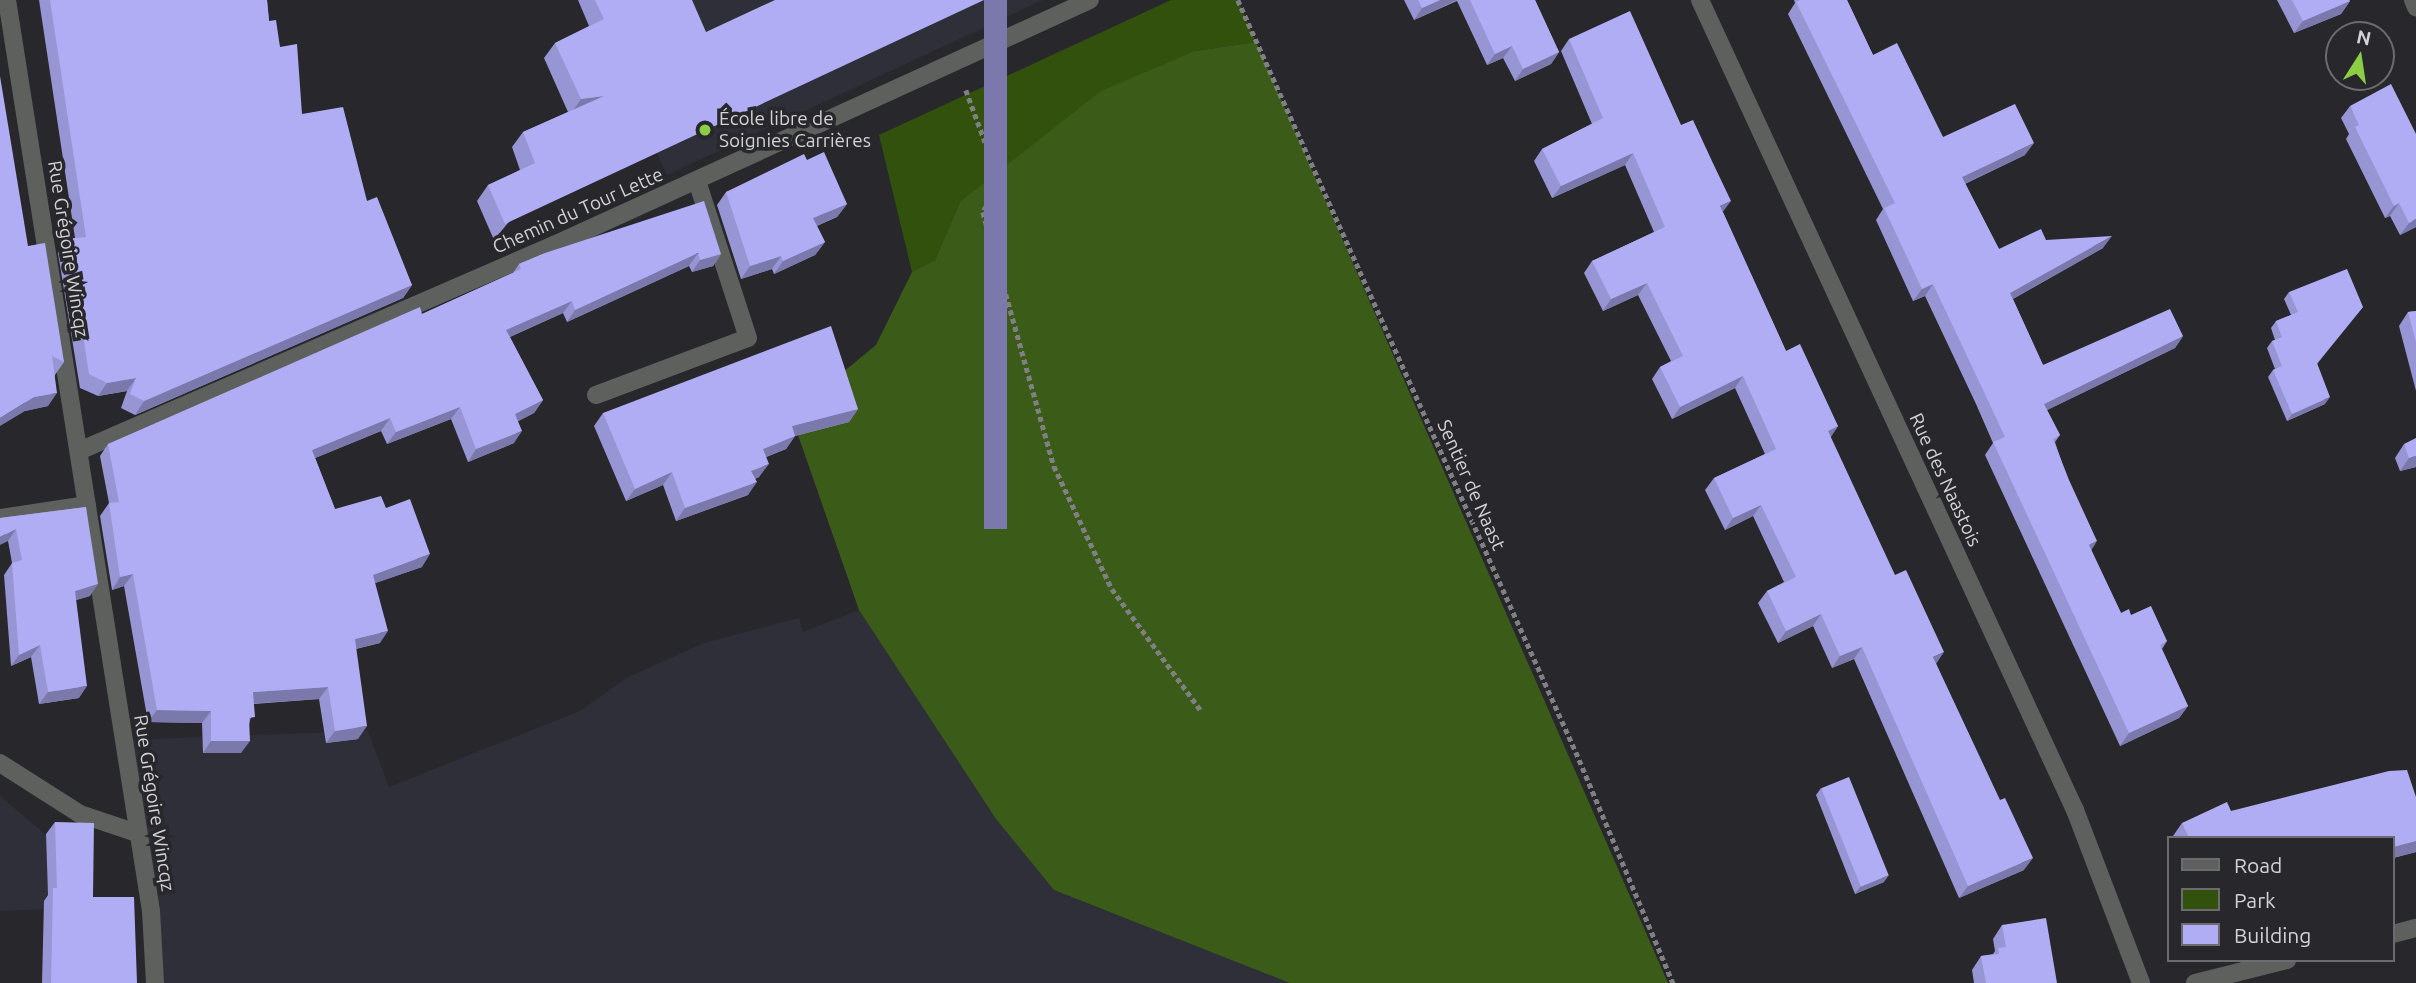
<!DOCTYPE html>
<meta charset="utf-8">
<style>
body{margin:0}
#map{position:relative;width:2416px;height:983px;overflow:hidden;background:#27272c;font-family:Ubuntu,sans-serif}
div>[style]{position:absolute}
.built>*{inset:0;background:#2f2f3a}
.green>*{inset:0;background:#32510d}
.forest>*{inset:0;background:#3b5c19}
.path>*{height:4.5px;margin-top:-2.25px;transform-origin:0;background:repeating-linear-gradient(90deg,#808084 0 5px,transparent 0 8.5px)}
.service>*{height:18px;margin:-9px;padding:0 9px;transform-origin:9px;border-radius:9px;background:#5e605e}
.minor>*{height:18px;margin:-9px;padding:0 9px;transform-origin:9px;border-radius:9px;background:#5e605e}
.wall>*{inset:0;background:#9795d3}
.shaded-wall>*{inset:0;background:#7b79ac;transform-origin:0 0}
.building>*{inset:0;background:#b0adf5;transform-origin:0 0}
.dots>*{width:19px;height:19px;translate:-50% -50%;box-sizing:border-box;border:4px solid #27272c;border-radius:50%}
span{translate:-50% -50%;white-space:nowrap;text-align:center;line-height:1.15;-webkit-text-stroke:7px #27272c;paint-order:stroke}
.poi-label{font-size:19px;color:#d3d3d6}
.left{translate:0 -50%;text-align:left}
.street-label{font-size:19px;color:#d3d3d6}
.legend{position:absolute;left:2167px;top:836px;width:228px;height:126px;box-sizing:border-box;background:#27272c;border:2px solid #6c6c70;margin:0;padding:9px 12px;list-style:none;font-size:21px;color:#d3d3d6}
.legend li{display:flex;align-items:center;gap:14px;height:35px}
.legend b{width:35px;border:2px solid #6c6c70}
.north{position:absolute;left:2325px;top:21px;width:70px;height:70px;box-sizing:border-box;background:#27272c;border:2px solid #6c6c70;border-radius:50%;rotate:12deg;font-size:19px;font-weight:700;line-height:28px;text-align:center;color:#d3d3d6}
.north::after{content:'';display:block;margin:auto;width:24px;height:32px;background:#8bce46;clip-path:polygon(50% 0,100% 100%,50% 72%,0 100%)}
</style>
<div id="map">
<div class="built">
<i style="clip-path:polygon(586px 0,1043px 0,667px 175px)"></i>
<i style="clip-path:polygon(859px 610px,996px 819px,1054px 890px,1290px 983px,155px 983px,122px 740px,368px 731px,389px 787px,580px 711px,628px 677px,704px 643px,799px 618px,803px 632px)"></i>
<i style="clip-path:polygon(0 796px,46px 835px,49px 909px,0 911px)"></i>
</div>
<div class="green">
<i style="clip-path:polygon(1171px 0,1238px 0,1256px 42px,1195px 51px,960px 202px,935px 260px,912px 272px,879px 135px)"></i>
</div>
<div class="forest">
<i style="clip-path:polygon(1256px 42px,1668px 983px,1290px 983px,1054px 890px,996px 819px,859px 610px,791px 415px,876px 345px,912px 272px,935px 260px,960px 202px,1101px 91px,1195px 51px)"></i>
</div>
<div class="path">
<i style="left:1238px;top:0;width:824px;rotate:65.8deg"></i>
<i style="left:1576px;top:752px;width:251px;rotate:67.2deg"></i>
<i style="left:966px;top:90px;width:101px;rotate:69.8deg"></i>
<i style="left:1001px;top:185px;width:32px;rotate:124deg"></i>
<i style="left:983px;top:212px;width:264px;rotate:74.4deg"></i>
<i style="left:1054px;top:466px;width:136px;rotate:64.8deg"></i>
<i style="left:1112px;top:589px;width:152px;rotate:53.8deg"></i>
</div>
<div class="service">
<i style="left:596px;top:395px;width:162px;rotate:-20.6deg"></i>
<i style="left:748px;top:338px;width:165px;rotate:-108deg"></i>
</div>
<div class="minor">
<i style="left:7px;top:0;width:922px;rotate:81.02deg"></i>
<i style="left:151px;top:911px;width:72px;rotate:86.8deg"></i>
<i style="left:1700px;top:0;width:893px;rotate:65.16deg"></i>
<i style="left:2075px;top:810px;width:185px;rotate:69.1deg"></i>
<i style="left:2413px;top:0;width:8px;rotate:67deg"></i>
<i style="left:79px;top:451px;width:518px;rotate:-23.45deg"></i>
<i style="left:554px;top:245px;width:589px;rotate:-24.56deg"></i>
<i style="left:0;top:518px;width:88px;rotate:-8.5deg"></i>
<i style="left:0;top:763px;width:95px;rotate:32.5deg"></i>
<i style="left:80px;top:814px;width:60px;rotate:18.4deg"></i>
<i style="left:2393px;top:934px;width:24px;rotate:-15deg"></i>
<i style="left:2195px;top:983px;width:95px;rotate:-14deg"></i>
</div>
<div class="wall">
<i style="clip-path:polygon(39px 0,267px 0,269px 21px,280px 47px,302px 114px,367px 201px,412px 285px,403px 298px,135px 415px,121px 408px,127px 391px,98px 396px,80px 388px,58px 253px,68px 239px,75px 238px)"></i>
<i style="clip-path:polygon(578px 0,692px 0,494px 240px,477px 201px,488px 185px,520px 170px,512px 147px,523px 132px,568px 112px,544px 58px,555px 43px,589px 26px)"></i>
<i style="clip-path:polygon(1404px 0,1535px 0,1559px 52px,1551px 64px,1515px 81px,1503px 58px,1487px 65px,1457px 1px,1414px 20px)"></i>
<i style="clip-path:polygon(1794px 0,1847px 0,1873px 55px,1943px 137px,2025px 155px,1965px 184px,1999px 249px,2046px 240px,2103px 248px,2013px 299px,2043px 365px,2183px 336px,2175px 348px,2047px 410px,2060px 435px,2055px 442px,2091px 550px,2121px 613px,2131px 615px,2167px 641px,2162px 649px,2188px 706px,2179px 718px,2120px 746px,1985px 455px,1993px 443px,1976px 404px,1925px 296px,1913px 301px,1876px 220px,1883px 209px,1788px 14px,1795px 3px)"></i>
<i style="clip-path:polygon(2277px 0,2349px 0,2350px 1px,2341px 14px,2294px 33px)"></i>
<i style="clip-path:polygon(1569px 39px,1681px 125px,1723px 212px,1786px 351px,1838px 426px,1830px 438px,1936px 664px,2024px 870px,1959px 898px,1854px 659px,1832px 668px,1813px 626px,1778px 643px,1758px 603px,1767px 591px,1784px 582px,1753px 516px,1725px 530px,1705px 490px,1714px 478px,1765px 454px,1735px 388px,1672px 419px,1652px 379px,1660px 367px,1671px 361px,1638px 295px,1603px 311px,1584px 273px,1592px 261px,1654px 232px,1625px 165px,1552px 198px,1534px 161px,1542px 149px,1592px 124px,1561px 51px)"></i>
<i style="clip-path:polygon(2350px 106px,2416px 227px,2400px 235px,2390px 216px,2385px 218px,2346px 139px,2349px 134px,2341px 118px)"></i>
<i style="clip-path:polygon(807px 160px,847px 204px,837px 217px,817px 226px,825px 242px,815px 255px,774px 274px,772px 269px,741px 279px,717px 205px,726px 192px)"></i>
<i style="clip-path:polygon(28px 246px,64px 362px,55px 375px,48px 406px,25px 411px)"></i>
<i style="clip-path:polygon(545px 253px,721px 254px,713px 266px,692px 272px,689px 266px,567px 322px,563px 313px,510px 337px,543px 400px,534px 413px,518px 421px,514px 443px,468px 462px,451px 419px,387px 444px,381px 431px,315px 458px,335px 509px,386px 508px,422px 567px,375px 583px,380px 643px,356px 649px,358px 739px,326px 743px,319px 699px,254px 704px,249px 725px,241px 753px,203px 753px,202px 723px,148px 722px,124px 586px,112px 590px,100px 516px,109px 503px,100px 456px,108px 444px,422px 314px,513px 273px,519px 264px)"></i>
<i style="clip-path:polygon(2289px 292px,2363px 307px,2317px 364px,2325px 404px,2287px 421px,2268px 377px,2273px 370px,2275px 369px,2267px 348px,2272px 341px,2275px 340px,2271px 328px,2276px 321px,2291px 315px,2284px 299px)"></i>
<i style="clip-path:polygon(2416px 311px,2416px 391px,2399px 326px,2408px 312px)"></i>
<i style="clip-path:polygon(858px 409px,849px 422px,795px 436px,786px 449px,766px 457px,759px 477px,755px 479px,748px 495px,676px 521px,663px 485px,626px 501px,594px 426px,603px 413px)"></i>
<i style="clip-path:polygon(2404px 444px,2416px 467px,2400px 471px,2395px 458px)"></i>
<i style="clip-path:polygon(86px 507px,90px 596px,76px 600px,79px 698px,39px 704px,31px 657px,11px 666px,4px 575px,12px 563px,8px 541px,0 518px)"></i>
<i style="clip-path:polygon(1821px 788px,1884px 882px,1855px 894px,1816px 795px)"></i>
<i style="clip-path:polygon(2416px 797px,2416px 852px,2393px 858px,2393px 838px,2173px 838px,2173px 836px,2182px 823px,2231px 811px)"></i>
<i style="clip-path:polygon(55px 822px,93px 897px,137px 983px,42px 983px,44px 901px,48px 895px,46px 834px)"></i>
<i style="clip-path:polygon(2002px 925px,2057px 983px,1974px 983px,1972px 970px,1981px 956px,1993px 954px,1995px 951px,1993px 939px)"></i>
</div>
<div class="shaded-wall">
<i style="left:984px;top:0;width:23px;height:529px"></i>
<i style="clip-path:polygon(1440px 0,1457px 0,1414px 20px,1422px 8px)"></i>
<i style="clip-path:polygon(2350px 1px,2341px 14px,2294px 33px,2303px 21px)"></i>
<i style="clip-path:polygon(1512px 46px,1503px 58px,1487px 65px,1495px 54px)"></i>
<i style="clip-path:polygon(1559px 52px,1551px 64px,1515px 81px,1523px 69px)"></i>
<i style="clip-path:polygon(604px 96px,570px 115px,581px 99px)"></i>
<i style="clip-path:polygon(2034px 143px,2025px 155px,1953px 189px,1962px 177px)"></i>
<i style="clip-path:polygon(1633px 153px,1625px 165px,1552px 198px,1561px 186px)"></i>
<i style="clip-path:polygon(1731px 201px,1722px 213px,1720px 206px)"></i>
<i style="clip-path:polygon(2399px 203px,2390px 216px,2385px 218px,2394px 206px)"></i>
<i style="clip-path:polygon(847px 204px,837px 217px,804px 231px,813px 218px)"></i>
<i style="clip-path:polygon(2416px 219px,2416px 227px,2400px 235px,2409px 223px)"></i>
<i style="clip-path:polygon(2112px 236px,2103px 248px,2002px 305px,2010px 293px)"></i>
<i style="clip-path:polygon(825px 242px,815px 255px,774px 274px,783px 261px)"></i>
<i style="clip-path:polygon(698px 253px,689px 266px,567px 322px,575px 310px)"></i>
<i style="clip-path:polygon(721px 254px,713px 266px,692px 272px,700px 260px)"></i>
<i style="clip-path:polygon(781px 256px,772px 269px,741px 279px,750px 266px)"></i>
<i style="clip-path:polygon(1647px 283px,1638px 295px,1603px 311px,1611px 299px)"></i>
<i style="clip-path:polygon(1933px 284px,1925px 296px,1913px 301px,1922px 289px)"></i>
<i style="clip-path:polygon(412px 285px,403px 298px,135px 415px,144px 401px)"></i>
<i style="clip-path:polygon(572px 301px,563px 313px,497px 342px,506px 330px)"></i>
<i style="clip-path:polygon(2183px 336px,2175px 348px,2035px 416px,2044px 404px)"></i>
<i style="clip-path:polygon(1743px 376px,1735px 388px,1672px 419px,1680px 407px)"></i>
<i style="clip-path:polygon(136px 378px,127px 391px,98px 396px,107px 383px)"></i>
<i style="clip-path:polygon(57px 393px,48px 406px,25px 411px,0 426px,0 418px,34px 397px)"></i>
<i style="clip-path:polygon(2330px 397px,2325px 404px,2287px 421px,2292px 414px)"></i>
<i style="clip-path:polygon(543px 400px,534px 413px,507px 427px,515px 414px)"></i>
<i style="clip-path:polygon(460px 407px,451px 419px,387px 444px,396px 432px)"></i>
<i style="clip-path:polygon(858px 409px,849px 422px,783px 439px,792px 426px)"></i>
<i style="clip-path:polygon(390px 418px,381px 431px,303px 463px,312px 450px)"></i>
<i style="clip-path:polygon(1838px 426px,1830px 438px,1828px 431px)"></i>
<i style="clip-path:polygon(522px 431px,514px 443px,468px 462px,476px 449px)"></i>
<i style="clip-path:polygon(795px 436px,786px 449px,754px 462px,763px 449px)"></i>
<i style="clip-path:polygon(2416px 456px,2416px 467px,2400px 471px,2409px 458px)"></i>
<i style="clip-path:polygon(769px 464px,759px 477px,742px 484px,751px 471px)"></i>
<i style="clip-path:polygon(672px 472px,663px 485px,626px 501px,635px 489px)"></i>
<i style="clip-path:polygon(757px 482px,748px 495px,676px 521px,685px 508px)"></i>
<i style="clip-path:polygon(1761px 505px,1753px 516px,1725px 530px,1733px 518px)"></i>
<i style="clip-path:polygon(16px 529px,8px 541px,0 545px,0 537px)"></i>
<i style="clip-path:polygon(2097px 541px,2089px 554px,2089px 545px)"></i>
<i style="clip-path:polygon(430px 554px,422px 567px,364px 587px,373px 575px)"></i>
<i style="clip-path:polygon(133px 574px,124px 586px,112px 590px,120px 577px)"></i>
<i style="clip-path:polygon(98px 584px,90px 596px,66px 603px,75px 591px)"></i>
<i style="clip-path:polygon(1821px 614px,1813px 626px,1778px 643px,1786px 631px)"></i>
<i style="clip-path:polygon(388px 631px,380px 643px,346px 651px,355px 639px)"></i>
<i style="clip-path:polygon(40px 645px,31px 657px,11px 666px,19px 655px)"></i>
<i style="clip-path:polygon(1862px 647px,1854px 659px,1832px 668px,1840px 656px)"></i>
<i style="clip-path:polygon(1944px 652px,1936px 664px,1933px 657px)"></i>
<i style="clip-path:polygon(87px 686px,79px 698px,39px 704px,48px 692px)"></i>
<i style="clip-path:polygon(328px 687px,319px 699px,245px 704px,253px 692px)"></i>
<i style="clip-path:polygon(2188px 706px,2179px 718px,2120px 746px,2129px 733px)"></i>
<i style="clip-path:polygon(157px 710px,211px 711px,202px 723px,148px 722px)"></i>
<i style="clip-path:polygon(367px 726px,358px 739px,326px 743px,335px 731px)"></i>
<i style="clip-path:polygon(211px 741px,250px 741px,241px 753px,203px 753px)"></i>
<i style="clip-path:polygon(2416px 841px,2416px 852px,2393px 858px,2393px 847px)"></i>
<i style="clip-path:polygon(2033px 858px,2024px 870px,1959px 898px,1968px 886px)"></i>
<i style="clip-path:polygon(1889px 875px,1884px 882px,1855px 894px,1860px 887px)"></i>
</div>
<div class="building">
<i style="clip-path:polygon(50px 0,267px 0,269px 21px,276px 20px,280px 47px,297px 44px,302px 114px,343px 107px,367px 201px,377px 197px,412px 285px,144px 401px,130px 394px,136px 378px,107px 383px,89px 374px,68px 239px,86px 237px)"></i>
<i style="clip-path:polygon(595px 0,692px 0,706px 32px,775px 0,984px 0,505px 224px,488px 185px,535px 163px,523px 132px,604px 96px,581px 99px,555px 43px,604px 19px)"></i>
<i style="clip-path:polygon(1418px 0,1440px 0,1422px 8px)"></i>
<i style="clip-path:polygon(1470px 0,1535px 0,1559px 52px,1523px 69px,1512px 46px,1495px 54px)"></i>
<i style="clip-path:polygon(1800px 0,1847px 0,1873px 55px,1897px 43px,1943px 137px,2015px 104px,2034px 143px,1962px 177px,1999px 249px,2041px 229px,2046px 240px,2112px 236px,2010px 293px,2043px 365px,2170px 309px,2183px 336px,2044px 404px,2060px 435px,2053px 439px,2069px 480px,2097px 541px,2089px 545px,2121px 613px,2129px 609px,2131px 615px,2151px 606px,2167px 641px,2160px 645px,2188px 706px,2129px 733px,1993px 442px,2005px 437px,1984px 392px,1933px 284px,1922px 289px,1884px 208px,1895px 203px,1796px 2px)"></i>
<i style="clip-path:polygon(2292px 0,2349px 0,2350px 1px,2303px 21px)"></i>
<i style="clip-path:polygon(1630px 11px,1681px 125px,1693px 120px,1711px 159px,1731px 201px,1720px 206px,1786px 351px,1800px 344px,1838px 426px,1828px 431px,1895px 575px,1906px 570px,1944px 652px,1933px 657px,2000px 800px,2005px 798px,2033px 858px,1968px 886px,1862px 647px,1840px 656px,1821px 614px,1786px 631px,1767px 591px,1796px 577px,1761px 505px,1733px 518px,1714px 478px,1776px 449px,1743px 376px,1680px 407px,1660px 367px,1683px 356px,1647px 283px,1611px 299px,1592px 261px,1665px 227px,1633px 153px,1561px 186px,1542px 149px,1603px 118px,1569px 39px)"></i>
<i style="clip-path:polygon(0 76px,28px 246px,45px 243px,64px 362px,52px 356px,57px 393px,34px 397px,0 418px)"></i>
<i style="clip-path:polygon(2391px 84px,2416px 134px,2416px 219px,2409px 223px,2399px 203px,2394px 206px,2355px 127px,2359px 125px,2350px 106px)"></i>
<i style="clip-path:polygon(824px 152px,847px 204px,813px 218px,825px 242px,783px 261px,781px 256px,750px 266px,726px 192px,804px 154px,807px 160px)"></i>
<i style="clip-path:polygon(704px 201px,721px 254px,700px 260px,698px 253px,575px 310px,572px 301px,506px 330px,543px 400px,515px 414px,522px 431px,476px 449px,460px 407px,396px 432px,390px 418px,312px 450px,335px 509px,381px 496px,386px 508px,410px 499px,430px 554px,373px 575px,388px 631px,355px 639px,367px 726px,335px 731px,328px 687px,253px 692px,255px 717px,249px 718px,250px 741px,211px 741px,211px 711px,157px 710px,133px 574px,120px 577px,109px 503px,119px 502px,108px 444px,420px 307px,422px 314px,521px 269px,519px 264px,545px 253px)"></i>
<i style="clip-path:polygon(2347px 269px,2363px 307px,2317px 363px,2330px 397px,2292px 414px,2273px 370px,2282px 366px,2272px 341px,2282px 337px,2276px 321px,2298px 312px,2289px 292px)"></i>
<i style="clip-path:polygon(2416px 311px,2416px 342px,2408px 312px)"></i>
<i style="clip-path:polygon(831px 326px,858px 409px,792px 426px,795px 436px,763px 449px,769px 464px,751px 471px,757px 482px,685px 508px,672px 472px,635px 489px,603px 413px)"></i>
<i style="clip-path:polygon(2416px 438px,2416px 456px,2409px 458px,2404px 444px)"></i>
<i style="clip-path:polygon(86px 507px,98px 584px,75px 591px,87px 686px,48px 692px,40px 645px,19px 655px,12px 563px,22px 560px,16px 529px,0 537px,0 518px)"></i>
<i style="clip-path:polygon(2407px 770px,2416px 797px,2416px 841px,2393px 847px,2393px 838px,2189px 838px,2182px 823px,2227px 802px,2231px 811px,2389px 771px)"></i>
<i style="left:1849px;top:777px;width:106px;height:30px;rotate:68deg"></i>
<i style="clip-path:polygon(55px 822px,94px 823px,93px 897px,134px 897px,137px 983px,51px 983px,53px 888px,57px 888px)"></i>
<i style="clip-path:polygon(2046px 918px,2057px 983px,1986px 983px,1981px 956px,1999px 954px,1998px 948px,2006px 947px,2002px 925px)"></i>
</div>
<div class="dots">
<i style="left:705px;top:130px;background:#8bce46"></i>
</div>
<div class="poi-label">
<span class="left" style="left:719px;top:130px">École libre de<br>Soignies Carrières</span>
</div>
<div class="street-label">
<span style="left:578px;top:211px;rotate:-24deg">Chemin du Tour Lette</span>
<span style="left:68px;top:249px;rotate:81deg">Rue Grégoire Wincqz</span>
<span style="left:1945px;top:480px;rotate:65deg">Rue des Naastois</span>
<span style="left:1471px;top:485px;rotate:66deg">Sentier de Naast</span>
<span style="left:154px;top:803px;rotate:81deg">Rue Grégoire Wincqz</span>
</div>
<ul class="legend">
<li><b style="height:9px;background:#5e605e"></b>Road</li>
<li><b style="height:19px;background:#32510d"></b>Park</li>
<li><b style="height:19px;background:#b0adf5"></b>Building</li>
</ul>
<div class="north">N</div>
</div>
